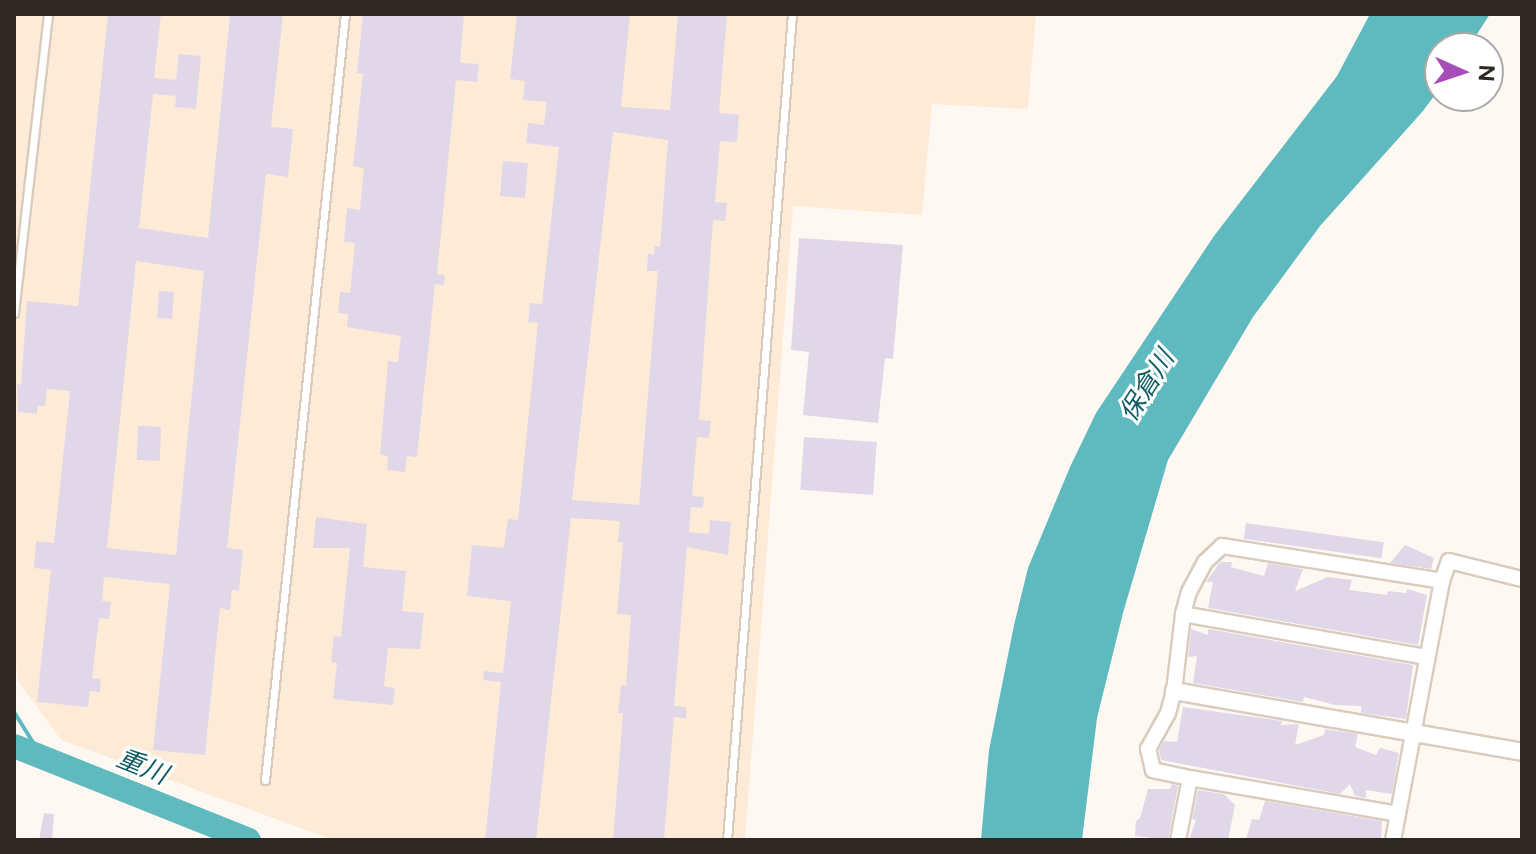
<!DOCTYPE html>
<meta charset="utf-8">
<style>
body{margin:0}
#map{position:relative;width:1536px;height:854px;overflow:hidden;background:#fef8f2;font-family:Figtree,"Noto Sans JP",sans-serif}
div>[style]{position:absolute}
.built>*{inset:0;background:#feebd7}
.water>*{inset:0;background:#5fbac0}
.stream>*{height:4px;margin:-2px;padding:0 2px;transform-origin:2px;border-radius:2px;background:#5fbac0}
.river>*{height:24px;margin:-12px;padding:0 12px;transform-origin:12px;border-radius:12px;background:#5fbac0}
.building>*{inset:0;background:#e0d8e8;transform-origin:0 0}
.roads{filter:drop-shadow(2px 0 #d9ccbe) drop-shadow(-2px 0 #d9ccbe) drop-shadow(0 2px #d9ccbe) drop-shadow(0 -2px #d9ccbe)}
.service>*{height:7px;margin:-3.5px;padding:0 3.5px;transform-origin:3.5px;border-radius:3.5px;background:#fff}
.minor>*{height:14px;margin:-7px;padding:0 7px;transform-origin:7px;border-radius:7px;background:#fff}
.tertiary>*{height:16px;margin:-8px;padding:0 8px;transform-origin:8px;border-radius:8px;background:#fff}
span{translate:-50% -50%;white-space:nowrap;text-align:center;line-height:1.15;-webkit-text-stroke:6px #fff;paint-order:stroke}
.water-label{font-size:26px;color:#105e63;font-style:italic}
.frame{position:absolute;inset:0;border:16px solid #2d2823;pointer-events:none}
.north{position:absolute;left:1424px;top:32px;width:80px;height:80px;box-sizing:border-box;background:#fff;border:2px solid #aba9a7;border-radius:50%;rotate:93deg;font-size:22px;font-weight:700;line-height:32px;text-align:center;color:#2d2823}
.north::after{content:'';display:block;margin:auto;width:28px;height:36px;background:#a54eba;clip-path:polygon(50% 0,100% 100%,50% 72%,0 100%)}
</style>
<div id="map">
<div class="built">
<i style="clip-path:polygon(14px 14px,1036px 14px,1028px 109px,932px 104px,922px 215px,793px 206px,745px 840px,333px 840px,61px 740px,18px 681px,14px 648px)"></i>
</div>
<div class="water">
<i style="clip-path:polygon(1370px 14px,1490px 14px,1468px 48px,1440px 48px,1440px 88px,1423px 111px,1320px 226px,1253px 317px,1168px 460px,1123px 613px,1097px 718px,1082px 840px,981px 840px,989px 750px,1014px 625px,1028px 568px,1070px 467px,1096px 413px,1214px 236px,1337px 76px)"></i>
</div>
<div class="stream">
<i style="left:14px;top:712px;width:51px;rotate:57.9deg"></i>
</div>
<div class="river">
<i style="left:14px;top:746px;width:253px;rotate:21.8deg"></i>
</div>
<div class="building">
<i style="clip-path:polygon(evenodd,108px 14px,161px 14px,154px 78px,176px 80px,179px 54px,201px 56px,196px 109px,175px 107px,176px 96px,153px 94px,139px 228px,208px 238px,230px 14px,283px 14px,271px 127px,293px 129px,288px 177px,266px 174px,227px 548px,243px 550px,239px 591px,232px 590px,230px 610px,220px 608px,205px 755px,153px 750px,170px 584px,104px 577px,102px 601px,111px 602px,109px 619px,99px 618px,92px 678px,101px 679px,100px 692px,90px 691px,88px 707px,37px 702px,51px 570px,34px 568px,36px 541px,54px 543px,70px 391px,47px 389px,45px 406px,37px 406px,37px 414px,18px 412px,17px 384px,21px 385px,27px 301px,78px 306px,108px 14px,136px 261px,204px 271px,176px 555px,107px 548px,136px 261px)"></i>
<i style="clip-path:polygon(363px 14px,464px 14px,460px 63px,479px 64px,477px 82px,456px 80px,437px 274px,445px 275px,444px 285px,435px 284px,417px 457px,407px 456px,405px 472px,387px 470px,388px 456px,380px 455px,388px 361px,398px 362px,401px 336px,347px 327px,348px 314px,338px 313px,340px 292px,350px 293px,355px 243px,344px 242px,347px 208px,360px 210px,364px 168px,353px 166px,363px 74px,357px 73px)"></i>
<i style="clip-path:polygon(evenodd,517px 14px,630px 14px,621px 107px,670px 110px,678px 14px,727px 14px,719px 113px,739px 115px,737px 142px,720px 141px,715px 202px,727px 203px,725px 221px,713px 220px,699px 420px,711px 421px,709px 438px,697px 437px,692px 496px,704px 497px,703px 508px,691px 507px,689px 532px,709px 534px,710px 520px,731px 522px,728px 555px,687px 547px,674px 706px,686px 707px,686px 718px,674px 717px,664px 840px,613px 840px,623px 713px,618px 713px,621px 685px,626px 686px,631px 615px,617px 614px,623px 542px,618px 542px,620px 521px,571px 518px,536px 840px,485px 840px,501px 682px,483px 680px,484px 671px,503px 673px,511px 601px,467px 596px,472px 545px,504px 548px,508px 519px,518px 520px,538px 323px,528px 322px,530px 303px,542px 304px,559px 147px,526px 143px,528px 123px,544px 125px,547px 102px,523px 100px,525px 81px,510px 79px,517px 14px,613px 132px,668px 140px,660px 247px,655px 246px,654px 255px,648px 254px,647px 271px,658px 271px,639px 505px,572px 500px,613px 132px)"></i>
<i style="left:503px;top:161px;width:25px;height:35px;rotate:5deg"></i>
<i style="clip-path:polygon(799px 238px,903px 245px,893px 359px,885px 358px,878px 423px,803px 415px,809px 352px,791px 350px)"></i>
<i style="left:159px;top:291px;width:15px;height:27px;rotate:4deg"></i>
<i style="left:138px;top:426px;width:23px;height:34px;rotate:2deg"></i>
<i style="left:804px;top:437px;width:73px;height:53px;rotate:4deg"></i>
<i style="clip-path:polygon(316px 517px,367px 524px,363px 567px,406px 571px,402px 611px,424px 613px,420px 649px,388px 648px,384px 686px,395px 688px,393px 705px,333px 699px,337px 663px,331px 662px,334px 636px,341px 637px,350px 548px,313px 548px)"></i>
<i style="left:1246px;top:523px;width:139px;height:16px;rotate:8deg"></i>
<i style="clip-path:polygon(1405px 545px,1434px 558px,1431px 569px,1390px 563px)"></i>
<i style="clip-path:polygon(1220px 562px,1232px 562px,1231px 567px,1264px 576px,1268px 563px,1303px 569px,1295px 591px,1328px 577px,1352px 580px,1349px 590px,1387px 595px,1388px 591px,1406px 593px,1407px 589px,1427px 595px,1418px 645px,1208px 608px,1213px 582px,1206px 582px)"></i>
<i style="clip-path:polygon(1191px 629px,1208px 635px,1208px 629px,1413px 665px,1406px 719px,1361px 713px,1361px 706px,1335px 705px,1304px 697px,1303px 702px,1193px 683px,1197px 656px,1188px 657px)"></i>
<i style="clip-path:polygon(1183px 707px,1282px 721px,1281px 725px,1299px 724px,1295px 745px,1324px 735px,1325px 729px,1358px 734px,1355px 747px,1376px 755px,1380px 748px,1399px 753px,1392px 794px,1366px 790px,1366px 798px,1355px 796px,1350px 784px,1340px 794px,1161px 760px,1159px 750px,1164px 741px,1177px 742px)"></i>
<i style="clip-path:polygon(1172px 784px,1178px 786px,1168px 840px,1135px 836px,1136px 821px,1140px 818px,1148px 789px,1170px 789px)"></i>
<i style="clip-path:polygon(1198px 790px,1224px 794px,1235px 805px,1228px 840px,1189px 840px,1196px 820px,1192px 819px)"></i>
<i style="clip-path:polygon(1265px 801px,1382px 821px,1381px 840px,1246px 840px,1252px 819px,1259px 820px)"></i>
<i style="clip-path:polygon(44px 813px,54px 814px,52px 840px,39px 840px)"></i>
</div>
<div class="roads">
<div class="service">
<i style="left:14px;top:313px;width:301px;rotate:-83.5deg"></i>
<i style="left:265px;top:780px;width:770px;rotate:-84.04deg"></i>
<i style="left:727px;top:840px;width:829px;rotate:-85.5deg"></i>
</div>
<div class="minor">
<i style="left:1442px;top:581px;width:21px;rotate:-71deg"></i>
<i style="left:1449px;top:561px;width:75px;rotate:13.9deg"></i>
<i style="left:1183px;top:614px;width:248px;rotate:10deg"></i>
<i style="left:1190px;top:778px;width:211px;rotate:9.8deg"></i>
<i style="left:1178px;top:840px;width:63px;rotate:-79deg"></i>
<i style="left:1190px;top:778px;width:38px;rotate:-168deg"></i>
<i style="left:1153px;top:770px;width:22px;rotate:-103deg"></i>
<i style="left:1148px;top:749px;width:41px;rotate:-60.9deg"></i>
<i style="left:1168px;top:713px;width:23px;rotate:-75deg"></i>
<i style="left:1174px;top:691px;width:78px;rotate:-83.3deg"></i>
<i style="left:1183px;top:614px;width:23px;rotate:-75deg"></i>
<i style="left:1189px;top:592px;width:34px;rotate:-62deg"></i>
<i style="left:1205px;top:562px;width:23px;rotate:-43deg"></i>
<i style="left:1222px;top:546px;width:223px;rotate:9deg"></i>
<i style="left:1442px;top:581px;width:264px;rotate:100.7deg"></i>
</div>
<div class="tertiary">
<i style="left:1174px;top:691px;width:353px;rotate:9.9deg"></i>
</div>
</div>
<div class="water-label">
<span style="left:1147px;top:386px;rotate:-58deg">保倉川</span>
<span style="left:142px;top:767px;rotate:22deg">重川</span>
</div>
<div class="frame"></div>
<div class="north">N</div>
</div>
